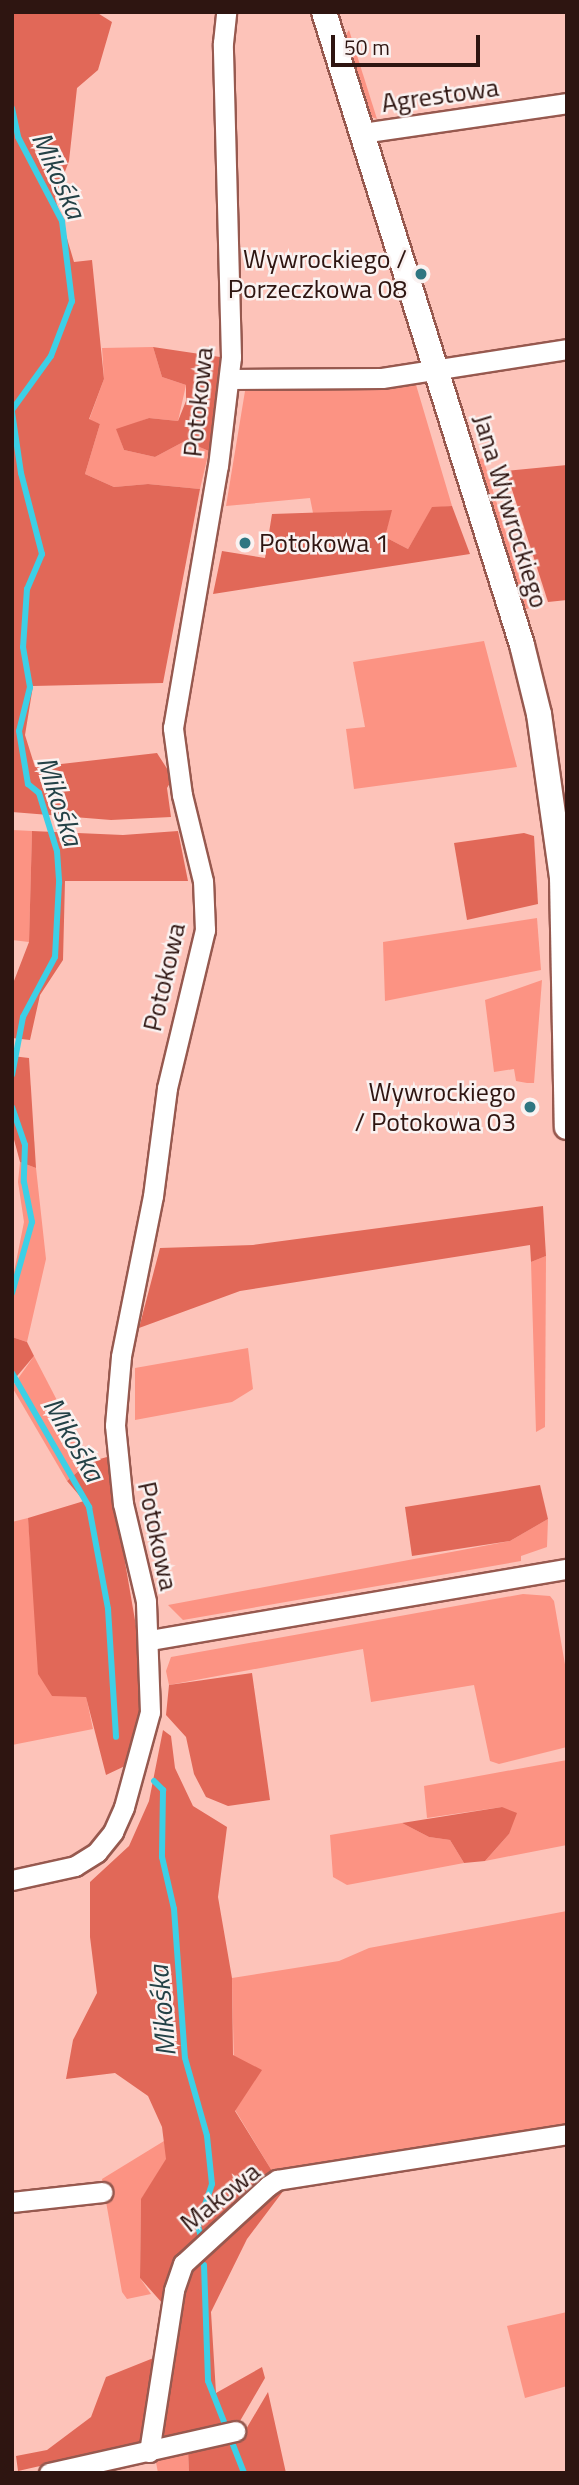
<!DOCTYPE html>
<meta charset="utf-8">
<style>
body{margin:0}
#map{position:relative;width:579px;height:2485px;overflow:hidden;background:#fdc3b9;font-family:"Titillium Web",sans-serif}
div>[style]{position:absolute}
.green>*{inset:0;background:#fc9383;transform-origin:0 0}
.forest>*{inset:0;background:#e16858}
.stream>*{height:6px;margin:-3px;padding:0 3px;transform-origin:3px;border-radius:3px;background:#3dd0e6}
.roads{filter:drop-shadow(2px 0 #97594f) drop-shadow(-2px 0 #97594f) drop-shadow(0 2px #97594f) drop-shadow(0 -2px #97594f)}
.minor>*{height:19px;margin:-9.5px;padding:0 9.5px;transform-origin:9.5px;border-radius:9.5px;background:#fff}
.tertiary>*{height:24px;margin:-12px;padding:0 12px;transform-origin:12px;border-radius:12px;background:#fff}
.dots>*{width:19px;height:19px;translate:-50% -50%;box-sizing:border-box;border:4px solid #faf2f1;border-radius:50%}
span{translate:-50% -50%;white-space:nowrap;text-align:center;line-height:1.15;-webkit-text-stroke:5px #faf2f1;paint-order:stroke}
.street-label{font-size:26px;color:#2e1511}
.poi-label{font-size:26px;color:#2e1511}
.right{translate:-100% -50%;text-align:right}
.left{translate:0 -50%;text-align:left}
.water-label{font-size:28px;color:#244247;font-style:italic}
.frame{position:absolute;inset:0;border:14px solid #2e1511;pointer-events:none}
.scale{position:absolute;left:331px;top:35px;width:149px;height:32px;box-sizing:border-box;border:4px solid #2e1511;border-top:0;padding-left:9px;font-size:21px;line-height:24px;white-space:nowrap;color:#2e1511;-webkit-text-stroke:5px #faf2f1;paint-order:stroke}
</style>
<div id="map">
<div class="green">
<i style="clip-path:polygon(349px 30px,377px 119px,366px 115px,343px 39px)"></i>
<i style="clip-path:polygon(153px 347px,162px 377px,186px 385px,178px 421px,149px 418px,117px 430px,124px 450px,155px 457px,185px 441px,209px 451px,200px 489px,148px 484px,114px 487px,85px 474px,100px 424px,89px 420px,104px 379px,102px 348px)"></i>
<i style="clip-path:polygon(414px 378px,452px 506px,432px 508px,408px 549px,385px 537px,391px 510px,313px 513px,310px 498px,226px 506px,246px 385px)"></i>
<i style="left:483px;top:458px;width:157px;height:11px;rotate:73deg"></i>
<i style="clip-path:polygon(484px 641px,517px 767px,354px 789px,346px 729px,365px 727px,353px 662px)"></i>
<i style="clip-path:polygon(12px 830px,32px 831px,29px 942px,12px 940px)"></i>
<i style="clip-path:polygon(537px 918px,541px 970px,385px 1001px,383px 942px)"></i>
<i style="clip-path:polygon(542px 980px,534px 1083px,527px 1083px,516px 1081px,514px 1069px,494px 1072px,485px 1000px)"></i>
<i style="clip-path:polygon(20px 1162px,36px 1168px,46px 1259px,27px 1342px,12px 1337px,12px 1282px,24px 1222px,18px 1182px)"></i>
<i style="clip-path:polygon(546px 1256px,545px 1427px,536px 1432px,531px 1262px)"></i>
<i style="clip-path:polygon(248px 1348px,253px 1389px,232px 1402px,135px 1420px,135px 1368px)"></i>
<i style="clip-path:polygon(34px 1356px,89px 1462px,67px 1481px,12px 1387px)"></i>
<i style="clip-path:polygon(28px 1518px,33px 1583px,52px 1696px,86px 1696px,93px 1729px,12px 1745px,12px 1522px)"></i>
<i style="clip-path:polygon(548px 1519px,547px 1547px,521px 1556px,521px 1561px,183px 1620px,168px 1605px,510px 1541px)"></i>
<i style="clip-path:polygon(523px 1594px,550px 1596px,554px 1601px,567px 1676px,567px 1747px,499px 1764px,490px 1761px,474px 1685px,371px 1702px,363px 1649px,169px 1685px,166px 1671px,171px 1657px)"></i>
<i style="clip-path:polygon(567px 1760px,567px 1845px,485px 1861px,509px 1834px,502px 1807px,427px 1818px,424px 1786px)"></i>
<i style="clip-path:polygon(402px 1823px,429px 1837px,450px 1840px,464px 1863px,347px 1885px,333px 1877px,330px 1835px)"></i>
<i style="clip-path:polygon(567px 1911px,567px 2128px,272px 2171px,235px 2110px,232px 1978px,339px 1961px,369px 1948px)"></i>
<i style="clip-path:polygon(164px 2141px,167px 2159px,141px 2200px,140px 2278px,151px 2294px,127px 2299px,122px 2292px,102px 2179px)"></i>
<i style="clip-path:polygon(567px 2312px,567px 2386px,525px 2398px,507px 2326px)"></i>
<i style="clip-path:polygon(188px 2450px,189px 2473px,158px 2473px,155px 2457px)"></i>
</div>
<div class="forest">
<i style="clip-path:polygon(12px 12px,96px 12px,112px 22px,98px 70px,77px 88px,69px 161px,55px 198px,74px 262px,92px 260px,104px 379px,89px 419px,100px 424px,85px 474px,114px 487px,148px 484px,200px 489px,163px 683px,33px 686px,25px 735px,35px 767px,157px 753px,173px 778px,167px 788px,171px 817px,111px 820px,12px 812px)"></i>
<i style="clip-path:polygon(153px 347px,220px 357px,209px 451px,185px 441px,155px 457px,124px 450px,116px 429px,149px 418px,178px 421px,186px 401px,186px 385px,162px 377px)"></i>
<i style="clip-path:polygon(567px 465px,567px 600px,548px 602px,506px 471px)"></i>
<i style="clip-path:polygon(452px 506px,470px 554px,213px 594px,222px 551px,265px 558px,272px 514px,392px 510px,385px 537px,408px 549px,432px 507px)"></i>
<i style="clip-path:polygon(32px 831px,123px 835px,178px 831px,188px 881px,65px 881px,63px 960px,40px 995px,30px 1040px,12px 1038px,12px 986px,29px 942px)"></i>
<i style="clip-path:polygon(524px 833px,534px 836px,538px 904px,467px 920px,454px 843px)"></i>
<i style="clip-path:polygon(12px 1056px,29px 1058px,36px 1168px,20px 1162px,12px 1132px)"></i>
<i style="clip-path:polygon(543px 1206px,546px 1256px,531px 1262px,530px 1245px,240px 1291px,139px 1328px,160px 1248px,253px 1245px)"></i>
<i style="clip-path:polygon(12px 1337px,27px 1342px,34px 1356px,12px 1382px)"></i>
<i style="clip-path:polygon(107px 1457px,142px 1661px,140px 1711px,125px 1766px,106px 1775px,86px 1697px,52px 1696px,38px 1674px,28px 1518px,84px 1501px,67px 1481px,89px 1462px)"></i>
<i style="clip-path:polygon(540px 1485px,548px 1519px,510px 1541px,412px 1556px,405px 1507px)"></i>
<i style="clip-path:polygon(252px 1673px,270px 1800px,228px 1806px,206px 1797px,194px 1774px,186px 1737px,166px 1715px,169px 1685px)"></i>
<i style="clip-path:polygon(163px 1730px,171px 1736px,175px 1768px,193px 1806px,227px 1827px,218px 1897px,232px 1978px,233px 2055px,262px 2070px,235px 2111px,272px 2171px,238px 2207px,183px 2249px,163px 2304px,140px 2278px,141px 2199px,166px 2159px,162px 2127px,148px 2096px,115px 2073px,66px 2079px,73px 2040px,97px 1993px,90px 1937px,90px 1882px,129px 1846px,149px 1801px)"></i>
<i style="clip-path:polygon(502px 1807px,517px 1813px,509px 1834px,485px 1861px,464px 1863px,450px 1840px,429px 1837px,402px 1823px)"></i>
<i style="clip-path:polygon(282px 2183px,284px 2190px,247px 2239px,211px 2312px,216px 2393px,262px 2367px,265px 2378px,240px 2421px,154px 2447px,182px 2282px,191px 2262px)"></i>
<i style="clip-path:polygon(156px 2357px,146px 2442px,18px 2471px,16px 2456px,47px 2450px,91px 2417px,106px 2377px)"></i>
<i style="clip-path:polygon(268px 2392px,286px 2473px,189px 2473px,188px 2450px,242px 2436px)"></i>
</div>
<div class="stream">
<i style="left:12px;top:108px;width:30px;rotate:78deg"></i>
<i style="left:18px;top:137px;width:95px;rotate:62.4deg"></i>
<i style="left:62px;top:221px;width:81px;rotate:82.9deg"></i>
<i style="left:72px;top:301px;width:59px;rotate:110.9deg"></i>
<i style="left:51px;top:356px;width:67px;rotate:125.8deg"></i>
<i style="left:12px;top:412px;width:62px;rotate:81.6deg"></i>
<i style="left:21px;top:473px;width:84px;rotate:75.5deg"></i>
<i style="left:42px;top:554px;width:38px;rotate:113deg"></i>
<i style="left:27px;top:589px;width:58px;rotate:93.9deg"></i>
<i style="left:23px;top:647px;width:41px;rotate:80.1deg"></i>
<i style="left:30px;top:687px;width:45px;rotate:104deg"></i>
<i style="left:19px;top:731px;width:54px;rotate:80.4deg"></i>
<i style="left:28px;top:784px;width:14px;rotate:39deg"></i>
<i style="left:39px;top:793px;width:61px;rotate:72.8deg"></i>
<i style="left:57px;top:851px;width:32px;rotate:86deg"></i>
<i style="left:59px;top:883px;width:74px;rotate:93.1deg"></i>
<i style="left:55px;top:957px;width:68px;rotate:118.1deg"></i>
<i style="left:23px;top:1017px;width:59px;rotate:100.7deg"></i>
<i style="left:12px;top:1107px;width:40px;rotate:71.1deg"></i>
<i style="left:25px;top:1145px;width:37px;rotate:92deg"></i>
<i style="left:24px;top:1182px;width:41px;rotate:78.7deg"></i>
<i style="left:32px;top:1222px;width:74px;rotate:105.7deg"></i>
<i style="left:12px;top:1373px;width:155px;rotate:60.1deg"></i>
<i style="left:89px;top:1507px;width:104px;rotate:79.4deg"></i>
<i style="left:108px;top:1609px;width:128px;rotate:86.4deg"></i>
<i style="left:154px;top:1781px;width:13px;rotate:45deg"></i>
<i style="left:163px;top:1790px;width:67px;rotate:90.9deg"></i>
<i style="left:162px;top:1857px;width:53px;rotate:77deg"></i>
<i style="left:174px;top:1909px;width:149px;rotate:85.8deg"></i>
<i style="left:185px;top:2058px;width:81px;rotate:74.2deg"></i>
<i style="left:207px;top:2136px;width:48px;rotate:84.1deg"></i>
<i style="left:212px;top:2184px;width:44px;rotate:108.4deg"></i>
<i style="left:198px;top:2226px;width:11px;rotate:75deg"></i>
<i style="left:204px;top:2265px;width:116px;rotate:88deg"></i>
<i style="left:208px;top:2381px;width:99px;rotate:68.6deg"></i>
</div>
<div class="roads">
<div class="minor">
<i style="left:362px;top:133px;width:207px;rotate:-8.3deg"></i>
<i style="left:229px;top:379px;width:153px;rotate:-0.4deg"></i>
<i style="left:382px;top:378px;width:187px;rotate:-8.9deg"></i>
<i style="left:150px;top:1640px;width:423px;rotate:-9.7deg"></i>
<i style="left:12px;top:1880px;width:65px;rotate:-12.5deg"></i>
<i style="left:75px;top:1866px;width:26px;rotate:-32deg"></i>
<i style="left:97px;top:1852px;width:26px;rotate:-51deg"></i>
<i style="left:113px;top:1832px;width:27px;rotate:-66deg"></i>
<i style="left:124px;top:1807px;width:98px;rotate:-74.7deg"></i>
<i style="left:150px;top:1712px;width:111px;rotate:-92.1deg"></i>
<i style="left:146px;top:1601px;width:100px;rotate:-103.3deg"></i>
<i style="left:123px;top:1504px;width:79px;rotate:-95.8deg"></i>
<i style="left:115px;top:1425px;width:69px;rotate:-85deg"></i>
<i style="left:121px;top:1356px;width:163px;rotate:-78.7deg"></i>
<i style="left:153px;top:1196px;width:109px;rotate:-82.6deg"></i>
<i style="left:167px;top:1088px;width:163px;rotate:-76.5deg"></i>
<i style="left:205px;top:930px;width:49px;rotate:-92.3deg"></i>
<i style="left:203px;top:881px;width:89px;rotate:-103.7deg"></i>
<i style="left:182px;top:795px;width:68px;rotate:-97.7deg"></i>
<i style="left:173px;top:728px;width:266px;rotate:-80.3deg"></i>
<i style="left:218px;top:466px;width:110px;rotate:-83.2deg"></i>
<i style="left:231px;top:357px;width:314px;rotate:-91.5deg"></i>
<i style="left:223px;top:43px;width:31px;rotate:-84deg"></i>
<i style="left:12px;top:2202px;width:91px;rotate:-6.3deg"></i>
<i style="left:149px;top:2452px;width:164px;rotate:-81.2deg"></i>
<i style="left:174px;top:2290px;width:28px;rotate:-71deg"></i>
<i style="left:183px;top:2264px;width:115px;rotate:-42.5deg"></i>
<i style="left:268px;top:2186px;width:11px;rotate:-34deg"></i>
<i style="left:277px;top:2180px;width:294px;rotate:-9deg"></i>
<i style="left:49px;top:2473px;width:191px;rotate:-12.7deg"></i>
</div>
<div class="tertiary">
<i style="left:324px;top:12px;width:663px;rotate:72.63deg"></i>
<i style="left:522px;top:645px;width:71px;rotate:76.2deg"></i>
<i style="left:539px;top:714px;width:165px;rotate:82deg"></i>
<i style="left:562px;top:877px;width:250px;rotate:88.9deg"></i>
</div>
</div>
<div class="dots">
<i style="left:421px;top:274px;background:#2f7681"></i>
<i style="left:245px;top:543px;background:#2f7681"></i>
<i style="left:530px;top:1107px;background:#2f7681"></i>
</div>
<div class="street-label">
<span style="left:440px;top:95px;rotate:-8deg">Agrestowa</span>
<span style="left:198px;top:402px;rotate:-84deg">Potokowa</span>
<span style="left:511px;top:511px;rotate:73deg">Jana Wywrockiego</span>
<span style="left:164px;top:977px;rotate:-77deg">Potokowa</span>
<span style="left:158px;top:1536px;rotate:78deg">Potokowa</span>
<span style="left:220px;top:2197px;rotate:-39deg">Makowa</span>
</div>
<div class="poi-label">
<span class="right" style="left:407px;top:274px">Wywrockiego /<br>Porzeczkowa 08</span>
<span class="left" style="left:259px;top:543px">Potokowa 1</span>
<span class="right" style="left:516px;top:1107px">Wywrockiego<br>/ Potokowa 03</span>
</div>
<div class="water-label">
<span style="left:59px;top:175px;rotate:66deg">Mikośka</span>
<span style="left:60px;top:801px;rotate:72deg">Mikośka</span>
<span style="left:74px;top:1439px;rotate:60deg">Mikośka</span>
<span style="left:162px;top:2011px;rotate:-95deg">Mikośka</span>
</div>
<div class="frame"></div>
<div class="scale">50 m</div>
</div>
